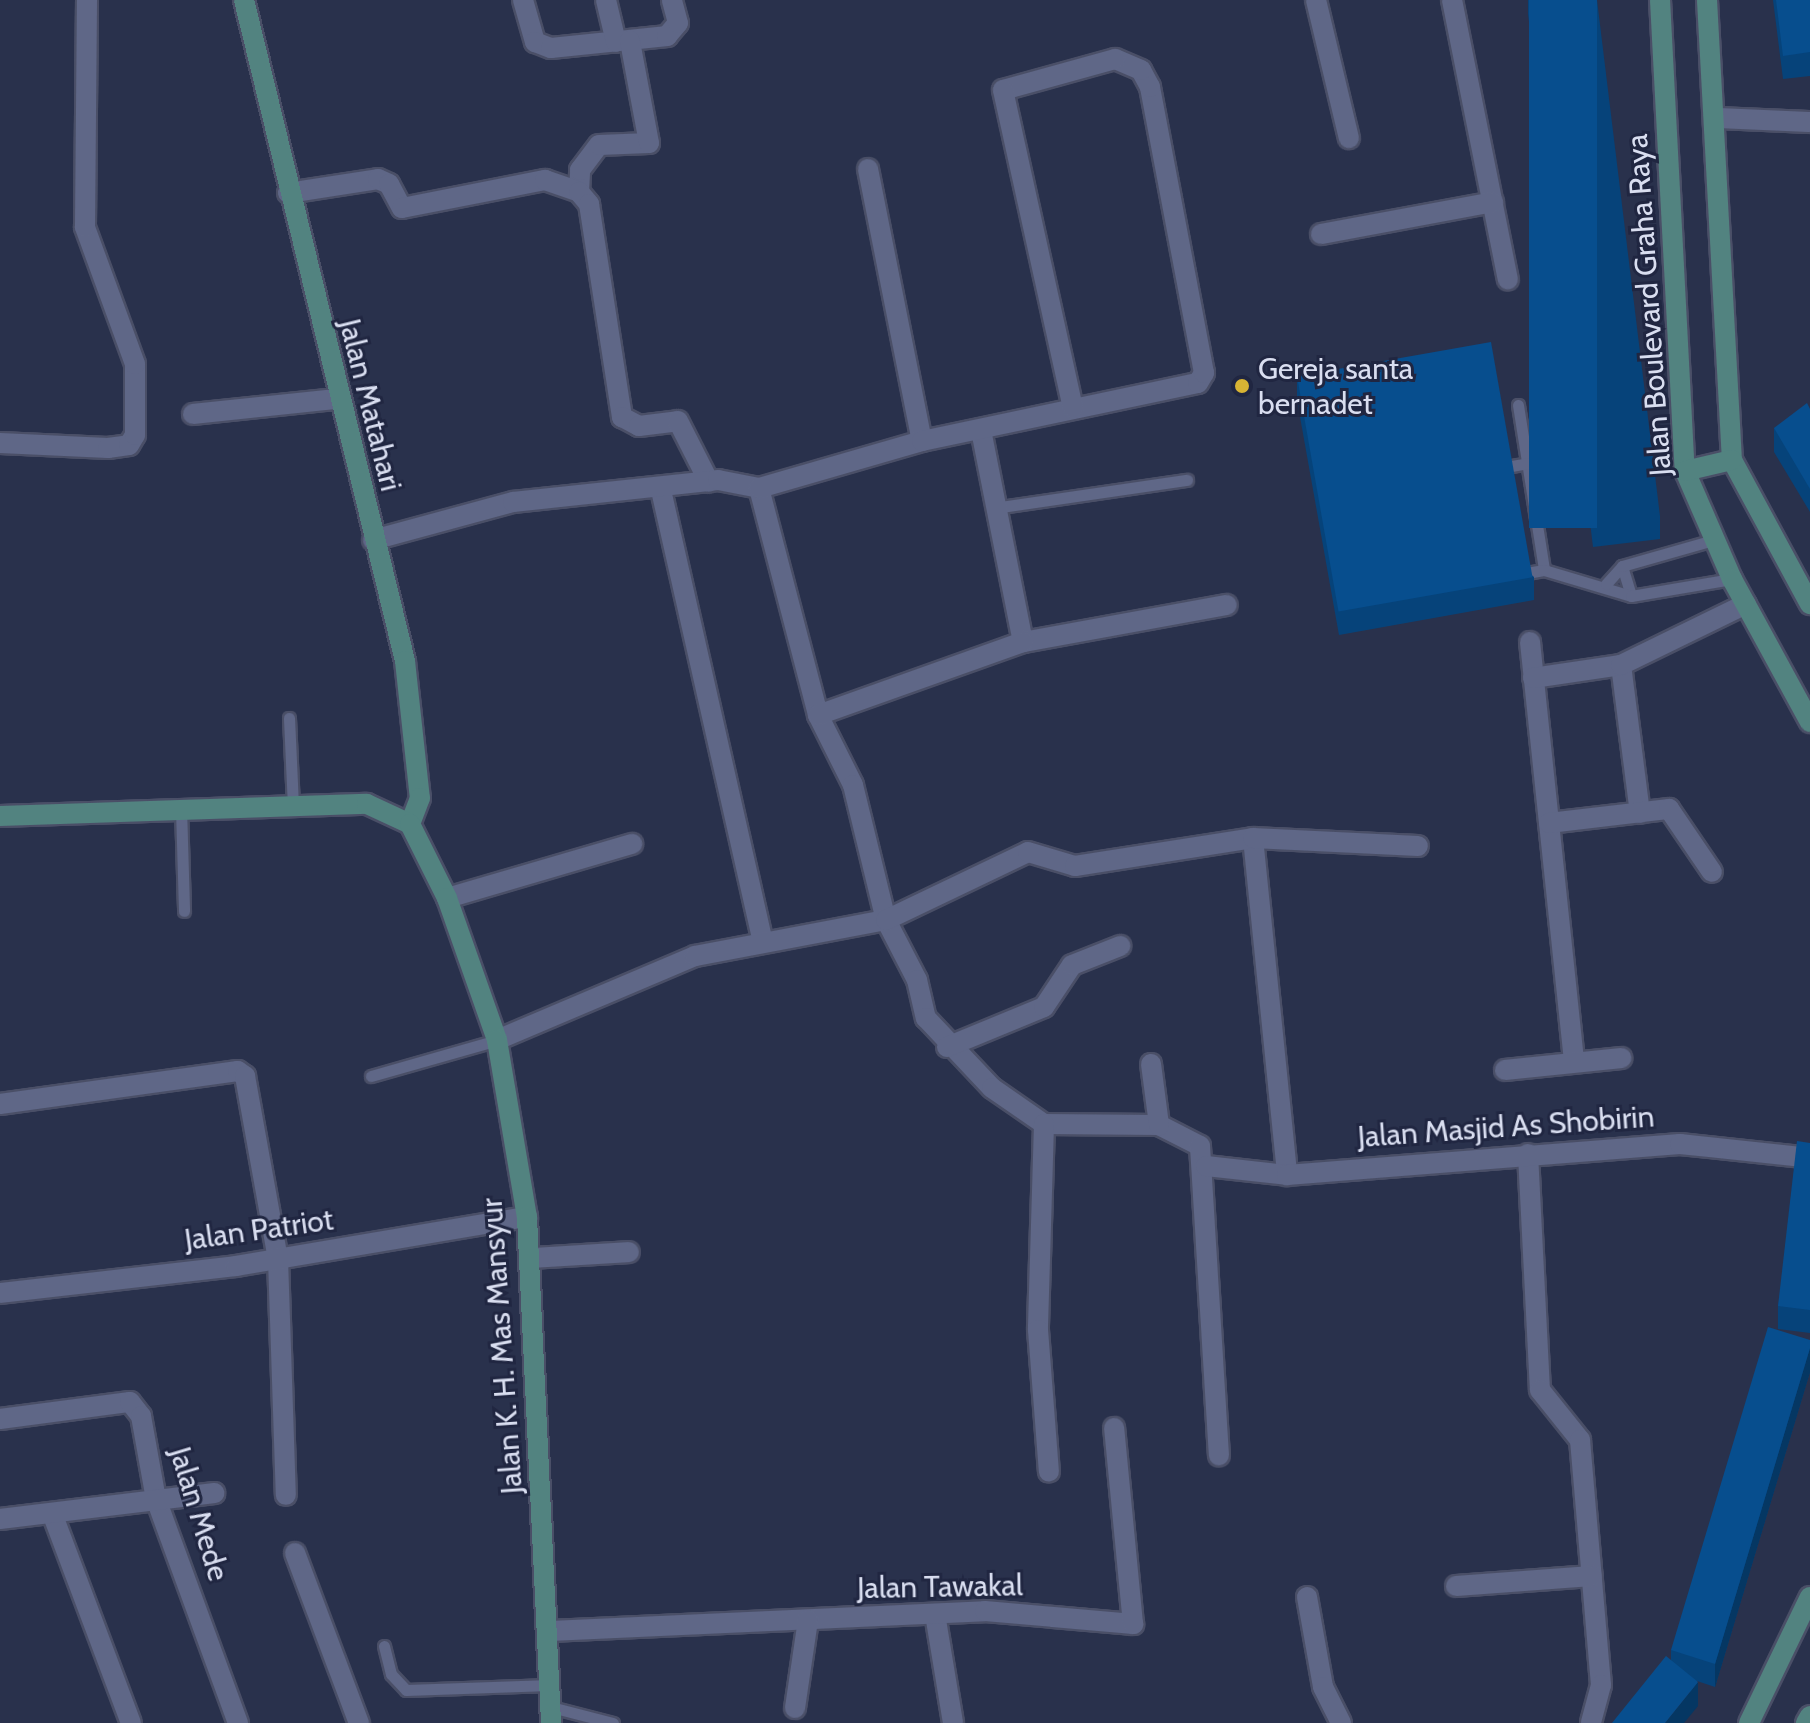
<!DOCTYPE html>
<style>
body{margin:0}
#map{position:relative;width:1810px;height:1723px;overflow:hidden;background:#29314c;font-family:Cabin,sans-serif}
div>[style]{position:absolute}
.roads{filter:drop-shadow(2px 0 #4a4f67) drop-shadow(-2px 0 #4a4f67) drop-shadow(0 2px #4a4f67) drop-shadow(0 -2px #4a4f67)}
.lane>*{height:11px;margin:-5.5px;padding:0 5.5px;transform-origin:5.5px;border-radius:5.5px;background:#5f6787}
.street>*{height:20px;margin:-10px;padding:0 10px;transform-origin:10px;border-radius:10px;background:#5f6787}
.secondary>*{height:20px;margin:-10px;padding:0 10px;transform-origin:10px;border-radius:10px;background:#528380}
.wall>*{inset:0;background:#06437a}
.shaded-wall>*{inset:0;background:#053763}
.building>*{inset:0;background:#074e8e;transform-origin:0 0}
.dots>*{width:22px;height:22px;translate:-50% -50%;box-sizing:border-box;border:4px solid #202641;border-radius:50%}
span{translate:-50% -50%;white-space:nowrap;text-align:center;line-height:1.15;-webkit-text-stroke:6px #202641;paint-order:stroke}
.street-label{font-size:30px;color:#d9def0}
.poi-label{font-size:30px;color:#d9def0}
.left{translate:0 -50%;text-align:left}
</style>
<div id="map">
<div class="roads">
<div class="lane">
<i style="left:1518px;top:405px;width:167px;rotate:81deg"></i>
<i style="left:1500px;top:468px;width:27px;rotate:-10deg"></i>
<i style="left:1001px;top:507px;width:188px;rotate:-8.3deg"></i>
<i style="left:1622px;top:566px;width:31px;rotate:73deg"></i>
<i style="left:1521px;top:574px;width:23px;rotate:-10deg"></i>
<i style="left:1544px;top:570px;width:91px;rotate:16.6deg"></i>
<i style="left:1631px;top:596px;width:102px;rotate:-9.6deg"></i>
<i style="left:1606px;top:584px;width:24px;rotate:-48deg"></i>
<i style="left:1622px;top:566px;width:95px;rotate:-15.9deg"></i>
<i style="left:289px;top:718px;width:88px;rotate:87.4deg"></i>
<i style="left:181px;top:808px;width:103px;rotate:88.3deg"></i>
<i style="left:371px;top:1076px;width:131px;rotate:-15.9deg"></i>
<i style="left:384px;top:1646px;width:29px;rotate:76deg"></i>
<i style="left:391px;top:1674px;width:22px;rotate:47deg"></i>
<i style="left:406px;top:1690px;width:144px;rotate:-2deg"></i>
<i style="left:551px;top:1707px;width:64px;rotate:14.5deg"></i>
</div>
<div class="street">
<i style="left:523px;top:0;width:44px;rotate:74.1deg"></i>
<i style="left:535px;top:42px;width:17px;rotate:21deg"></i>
<i style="left:551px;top:48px;width:117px;rotate:-5.9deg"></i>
<i style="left:667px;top:36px;width:17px;rotate:-50deg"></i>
<i style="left:678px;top:23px;width:24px;rotate:-105deg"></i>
<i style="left:606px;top:0;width:43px;rotate:76.6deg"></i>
<i style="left:1316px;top:0;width:142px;rotate:76.6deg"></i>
<i style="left:1452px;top:0;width:285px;rotate:78.7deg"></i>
<i style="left:1717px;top:118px;width:93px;rotate:2.5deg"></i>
<i style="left:868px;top:169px;width:277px;rotate:78.8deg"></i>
<i style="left:579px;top:192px;width:22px;rotate:-87deg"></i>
<i style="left:580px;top:170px;width:31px;rotate:-53deg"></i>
<i style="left:599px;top:145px;width:50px;rotate:-2.3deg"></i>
<i style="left:649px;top:143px;width:104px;rotate:-100.6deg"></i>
<i style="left:288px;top:193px;width:91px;rotate:-8.8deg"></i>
<i style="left:378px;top:179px;width:12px;rotate:24deg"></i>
<i style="left:389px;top:184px;width:27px;rotate:62deg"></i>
<i style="left:402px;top:208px;width:146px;rotate:-11.1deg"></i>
<i style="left:545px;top:180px;width:36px;rotate:19deg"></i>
<i style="left:579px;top:192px;width:16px;rotate:50deg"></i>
<i style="left:589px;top:204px;width:216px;rotate:81.2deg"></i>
<i style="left:622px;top:417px;width:19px;rotate:28deg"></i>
<i style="left:639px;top:426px;width:39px;rotate:-7deg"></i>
<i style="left:678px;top:421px;width:68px;rotate:63.1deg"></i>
<i style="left:1321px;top:234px;width:175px;rotate:-10.5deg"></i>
<i style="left:193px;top:414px;width:144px;rotate:-6deg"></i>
<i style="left:981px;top:430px;width:216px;rotate:78.8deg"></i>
<i style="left:1023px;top:642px;width:207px;rotate:-10.3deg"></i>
<i style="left:0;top:443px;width:108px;rotate:2.7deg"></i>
<i style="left:108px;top:448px;width:21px;rotate:-8deg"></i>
<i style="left:129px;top:445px;width:12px;rotate:-59deg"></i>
<i style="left:135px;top:435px;width:71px;rotate:-90deg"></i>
<i style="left:135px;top:364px;width:146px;rotate:-110.1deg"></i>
<i style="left:85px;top:227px;width:227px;rotate:-89.5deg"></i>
<i style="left:759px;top:488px;width:235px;rotate:75.4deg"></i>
<i style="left:818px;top:715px;width:78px;rotate:63.4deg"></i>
<i style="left:853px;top:785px;width:139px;rotate:76.3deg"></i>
<i style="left:886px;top:920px;width:68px;rotate:62.7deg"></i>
<i style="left:917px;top:980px;width:39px;rotate:77deg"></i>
<i style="left:926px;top:1018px;width:96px;rotate:46.7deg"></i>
<i style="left:992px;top:1088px;width:63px;rotate:34.7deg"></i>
<i style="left:1044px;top:1124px;width:115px;rotate:0.5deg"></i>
<i style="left:1159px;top:1125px;width:46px;rotate:27.1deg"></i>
<i style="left:1200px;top:1146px;width:310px;rotate:86.5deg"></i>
<i style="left:661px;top:490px;width:463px;rotate:77.3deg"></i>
<i style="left:373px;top:540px;width:145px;rotate:-15.2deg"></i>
<i style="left:513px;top:502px;width:206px;rotate:-6.1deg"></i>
<i style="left:718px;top:480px;width:42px;rotate:11deg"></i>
<i style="left:759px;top:488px;width:170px;rotate:-16.1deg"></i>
<i style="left:922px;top:441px;width:282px;rotate:-11.9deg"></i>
<i style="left:1198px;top:383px;width:12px;rotate:-59deg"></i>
<i style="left:1204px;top:373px;width:291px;rotate:-100.7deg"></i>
<i style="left:1150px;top:87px;width:19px;rotate:-118deg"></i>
<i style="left:1141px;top:70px;width:28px;rotate:-157deg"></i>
<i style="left:1115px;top:59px;width:116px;rotate:164.5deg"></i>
<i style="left:1003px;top:90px;width:326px;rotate:77.6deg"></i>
<i style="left:1530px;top:642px;width:422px;rotate:84deg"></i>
<i style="left:1621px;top:665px;width:149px;rotate:82.7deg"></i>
<i style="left:1533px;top:678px;width:89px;rotate:-8.4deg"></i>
<i style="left:1621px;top:665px;width:139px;rotate:-26deg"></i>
<i style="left:818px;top:715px;width:218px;rotate:-19.6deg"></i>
<i style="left:1549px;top:823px;width:121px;rotate:-6.7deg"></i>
<i style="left:1669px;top:809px;width:76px;rotate:55.7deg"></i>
<i style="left:1253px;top:838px;width:339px;rotate:84.2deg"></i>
<i style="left:447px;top:898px;width:193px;rotate:-16.3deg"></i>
<i style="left:497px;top:1040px;width:215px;rotate:-23deg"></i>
<i style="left:695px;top:956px;width:194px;rotate:-10.7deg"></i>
<i style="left:886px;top:920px;width:157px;rotate:-25.6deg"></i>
<i style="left:1028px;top:852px;width:49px;rotate:16.6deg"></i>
<i style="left:1075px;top:866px;width:180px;rotate:-8.9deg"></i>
<i style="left:1253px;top:838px;width:165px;rotate:2.8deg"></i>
<i style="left:947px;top:1047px;width:105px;rotate:-22.4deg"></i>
<i style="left:1044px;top:1007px;width:50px;rotate:-56.3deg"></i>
<i style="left:1072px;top:965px;width:52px;rotate:-21.6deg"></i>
<i style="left:1151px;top:1064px;width:62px;rotate:82.5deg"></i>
<i style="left:1505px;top:1070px;width:117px;rotate:-5.9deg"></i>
<i style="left:0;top:1104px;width:240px;rotate:-7.9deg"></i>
<i style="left:238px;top:1071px;width:9px;rotate:36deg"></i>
<i style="left:245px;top:1076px;width:186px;rotate:79.8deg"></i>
<i style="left:278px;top:1259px;width:236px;rotate:88.1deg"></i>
<i style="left:1044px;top:1124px;width:206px;rotate:91.7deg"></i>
<i style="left:1038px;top:1330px;width:142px;rotate:85.6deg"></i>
<i style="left:1528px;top:1154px;width:236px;rotate:87.1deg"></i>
<i style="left:1540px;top:1390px;width:64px;rotate:51.3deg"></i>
<i style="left:1580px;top:1440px;width:246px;rotate:85.1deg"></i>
<i style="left:1601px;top:1685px;width:39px;rotate:105deg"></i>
<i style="left:1206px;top:1166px;width:81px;rotate:6.3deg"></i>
<i style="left:1287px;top:1175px;width:394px;rotate:-4.5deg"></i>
<i style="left:1680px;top:1144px;width:131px;rotate:6.1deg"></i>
<i style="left:532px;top:1258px;width:97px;rotate:-3.5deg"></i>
<i style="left:0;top:1293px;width:238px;rotate:-6.5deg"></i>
<i style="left:236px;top:1266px;width:295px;rotate:-9.6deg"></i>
<i style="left:0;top:1419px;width:131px;rotate:-7.5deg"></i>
<i style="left:130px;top:1402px;width:18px;rotate:52deg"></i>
<i style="left:141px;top:1416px;width:84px;rotate:79.8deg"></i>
<i style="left:156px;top:1499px;width:239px;rotate:69.9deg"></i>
<i style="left:52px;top:1513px;width:224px;rotate:69.4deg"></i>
<i style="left:0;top:1519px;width:216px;rotate:-6.9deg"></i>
<i style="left:295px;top:1553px;width:182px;rotate:69.4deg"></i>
<i style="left:1456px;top:1586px;width:136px;rotate:-4.2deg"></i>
<i style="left:1307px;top:1597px;width:91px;rotate:79.9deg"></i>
<i style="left:1323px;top:1687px;width:40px;rotate:63.4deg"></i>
<i style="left:935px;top:1614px;width:110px;rotate:80.6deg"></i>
<i style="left:550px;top:1631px;width:435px;rotate:-2.6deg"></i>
<i style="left:985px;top:1611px;width:149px;rotate:5deg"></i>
<i style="left:1133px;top:1624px;width:197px;rotate:-95.5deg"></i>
<i style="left:795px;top:1708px;width:89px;rotate:-81.6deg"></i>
</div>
<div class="secondary">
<i style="left:244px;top:0;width:680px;rotate:76.31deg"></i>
<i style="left:405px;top:661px;width:138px;rotate:83.8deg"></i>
<i style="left:420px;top:798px;width:28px;rotate:111deg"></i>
<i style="left:1660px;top:0;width:472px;rotate:87deg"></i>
<i style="left:1685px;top:471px;width:118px;rotate:66.5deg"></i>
<i style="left:1732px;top:579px;width:163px;rotate:61.4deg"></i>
<i style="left:1707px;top:0;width:461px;rotate:86.9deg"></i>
<i style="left:1732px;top:460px;width:164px;rotate:61.6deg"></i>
<i style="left:1685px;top:471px;width:48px;rotate:-13.2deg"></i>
<i style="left:0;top:816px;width:367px;rotate:-1.9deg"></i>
<i style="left:367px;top:804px;width:47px;rotate:24.9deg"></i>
<i style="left:410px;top:824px;width:83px;rotate:63.4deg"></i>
<i style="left:447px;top:898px;width:151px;rotate:70.6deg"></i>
<i style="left:497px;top:1040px;width:180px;rotate:80.4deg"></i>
<i style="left:527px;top:1217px;width:507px;rotate:87.28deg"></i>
<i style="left:1749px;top:1723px;width:140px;rotate:-64.2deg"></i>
<i style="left:1806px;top:1723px;width:8px;rotate:-60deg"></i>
</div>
</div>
<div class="wall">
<i style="clip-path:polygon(1528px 0,1597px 0,1660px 516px,1660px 539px,1593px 547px,1528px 14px)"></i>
<i style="clip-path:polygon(1773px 0,1810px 0,1810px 76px,1783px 79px)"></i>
<i style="clip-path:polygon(1297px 377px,1534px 577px,1534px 600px,1339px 635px,1297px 400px)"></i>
<i style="clip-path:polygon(1810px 409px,1810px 512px,1774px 452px,1774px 428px)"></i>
<i style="clip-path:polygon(1810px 1143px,1810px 1333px,1778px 1329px,1778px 1306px)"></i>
<i style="clip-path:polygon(1810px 1340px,1810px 1372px,1715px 1687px,1697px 1681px,1698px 1706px,1671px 1660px,1671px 1650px)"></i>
</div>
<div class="shaded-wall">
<i style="clip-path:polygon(1810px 1348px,1810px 1372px,1715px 1687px,1715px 1664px)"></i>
<i style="clip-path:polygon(1698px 1682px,1698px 1706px,1684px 1723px,1665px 1723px)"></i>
</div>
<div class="building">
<i style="left:1529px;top:0;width:68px;height:528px"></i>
<i style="clip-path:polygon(1776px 0,1810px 0,1810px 52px,1783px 56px)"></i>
<i style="left:1491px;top:342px;width:239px;height:197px;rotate:80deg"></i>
<i style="clip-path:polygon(1807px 403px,1810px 409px,1810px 489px,1774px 428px)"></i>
<i style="clip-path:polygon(1797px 1141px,1810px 1143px,1810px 1310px,1778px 1306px)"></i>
<i style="clip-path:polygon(1768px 1327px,1810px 1340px,1810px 1348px,1715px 1664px,1671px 1650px)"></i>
<i style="clip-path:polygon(1666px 1656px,1698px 1682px,1665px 1723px,1612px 1723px)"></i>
</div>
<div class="dots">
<i style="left:1242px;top:386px;background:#d8b434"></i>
</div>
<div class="street-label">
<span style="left:1649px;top:305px;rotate:-94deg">Jalan Boulevard Graha Raya</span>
<span style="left:370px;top:405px;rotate:76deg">Jalan Matahari</span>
<span style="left:1506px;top:1127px;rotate:-4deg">Jalan Masjid As Shobirin</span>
<span style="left:259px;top:1230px;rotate:-8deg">Jalan Patriot</span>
<span style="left:502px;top:1346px;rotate:-94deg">Jalan K. H. Mas Mansyur</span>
<span style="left:199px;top:1514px;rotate:73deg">Jalan Mede</span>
<span style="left:940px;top:1587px;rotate:-1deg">Jalan Tawakal</span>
</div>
<div class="poi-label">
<span class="left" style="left:1258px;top:386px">Gereja santa<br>bernadet</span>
</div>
</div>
